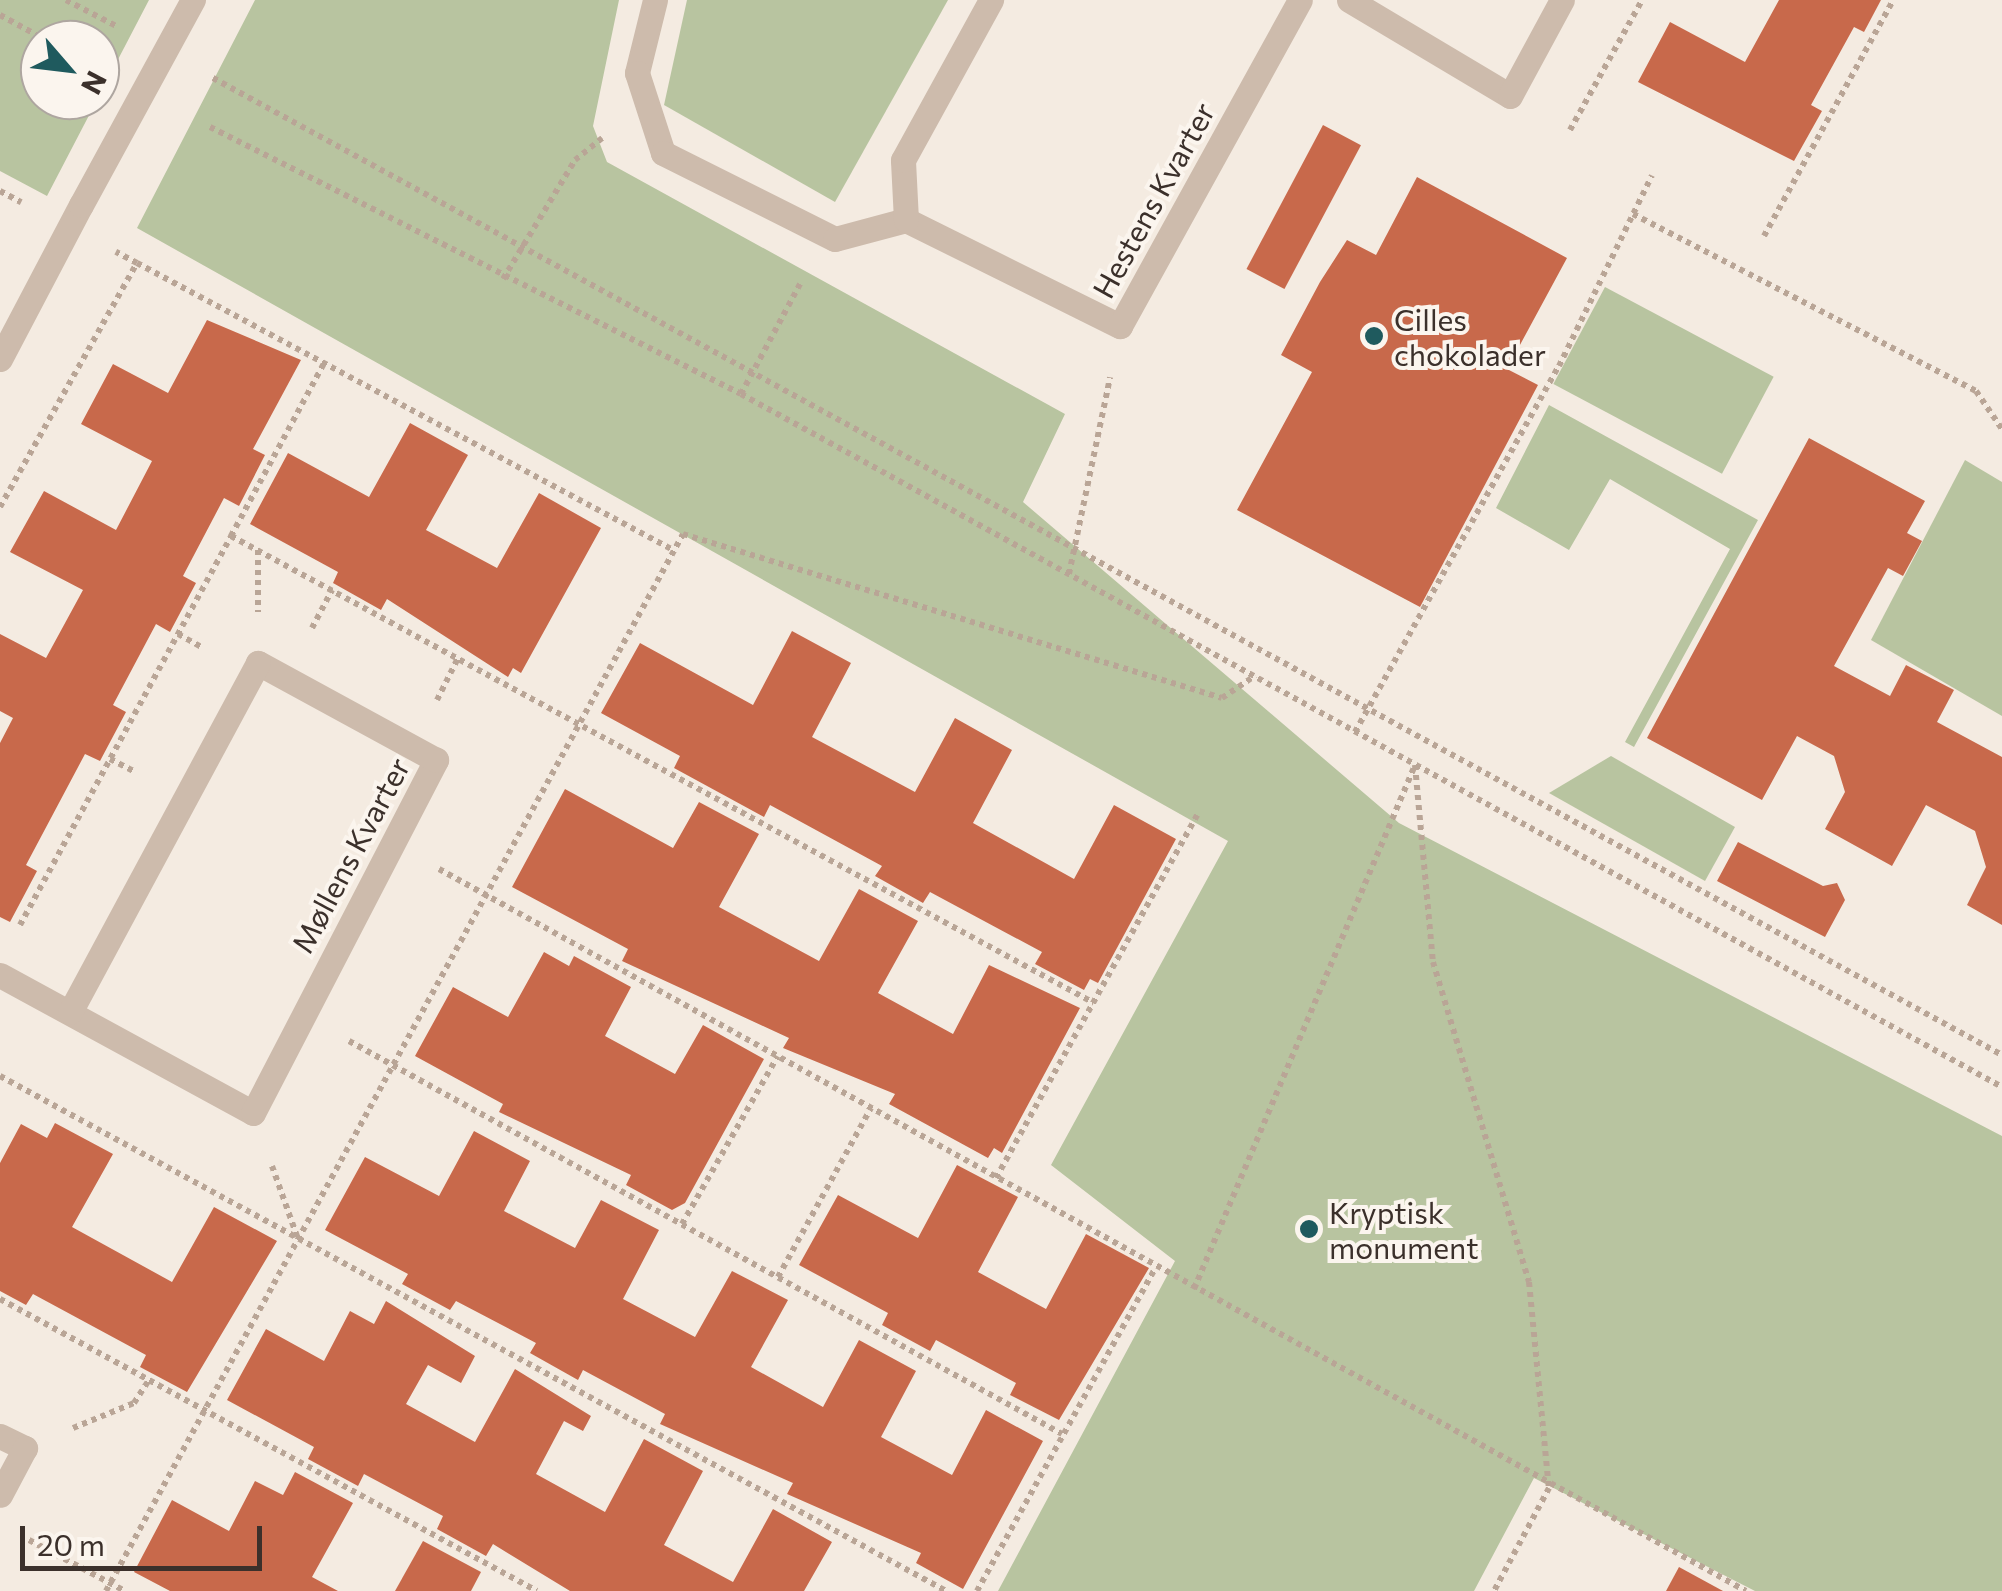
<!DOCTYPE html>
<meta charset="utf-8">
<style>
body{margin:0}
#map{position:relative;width:2002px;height:1591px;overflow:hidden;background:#f4ebe1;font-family:Commissioner,sans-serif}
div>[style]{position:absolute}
.green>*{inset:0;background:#b8c4a0;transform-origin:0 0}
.building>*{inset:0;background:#c8694b;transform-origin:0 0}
.path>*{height:6px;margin-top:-3px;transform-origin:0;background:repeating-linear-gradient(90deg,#b9a596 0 5px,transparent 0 10px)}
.minor>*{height:25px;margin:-12.5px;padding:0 12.5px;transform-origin:12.5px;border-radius:12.5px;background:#cdbbac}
.minor-bridge>*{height:25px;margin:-12.5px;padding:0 12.5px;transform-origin:12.5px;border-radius:12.5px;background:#cdbbac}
.dots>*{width:28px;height:28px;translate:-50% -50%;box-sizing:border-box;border:5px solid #fbf5ee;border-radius:50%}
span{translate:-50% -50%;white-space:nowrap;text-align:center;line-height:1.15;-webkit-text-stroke:8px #fbf5ee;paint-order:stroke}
.street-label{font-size:30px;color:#3b302b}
.poi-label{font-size:30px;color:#3b302b}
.left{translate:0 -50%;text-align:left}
.north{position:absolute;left:20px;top:20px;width:100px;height:100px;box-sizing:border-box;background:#fbf5ee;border:2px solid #aea6a0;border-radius:50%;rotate:118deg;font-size:28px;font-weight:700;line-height:40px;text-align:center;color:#3b302b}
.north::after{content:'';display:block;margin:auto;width:35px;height:45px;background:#1f5a5e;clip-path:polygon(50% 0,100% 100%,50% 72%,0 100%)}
.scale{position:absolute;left:20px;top:1526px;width:242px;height:45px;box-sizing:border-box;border:5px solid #3b302b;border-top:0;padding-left:12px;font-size:30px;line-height:35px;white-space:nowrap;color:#3b302b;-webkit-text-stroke:8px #fbf5ee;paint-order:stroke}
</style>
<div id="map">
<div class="green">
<i style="clip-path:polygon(0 0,149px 0,100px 94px,100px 40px,40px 40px,40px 100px,97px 100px,47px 196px,0 171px)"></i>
<i style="clip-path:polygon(255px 0,619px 0,593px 126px,607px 162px,1065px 414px,1023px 502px,1399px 823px,2002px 1136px,2002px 1591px,1755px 1591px,1534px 1478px,1474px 1591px,998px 1591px,1175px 1261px,1051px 1165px,1228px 841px,137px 228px)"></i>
<i style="clip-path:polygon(687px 0,948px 0,835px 202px,664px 105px)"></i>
<i style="left:1605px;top:287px;width:191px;height:110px;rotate:28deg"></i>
<i style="clip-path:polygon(1549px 405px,1758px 520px,1634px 747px,1625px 742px,1730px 549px,1610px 479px,1569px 550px,1496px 508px)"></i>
<i style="clip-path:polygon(1965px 460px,2002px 482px,2002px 716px,1871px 640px)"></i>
<i style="clip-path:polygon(1611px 756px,1735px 827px,1705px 881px,1549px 793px)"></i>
</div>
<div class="building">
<i style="clip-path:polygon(1779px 0,1881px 0,1864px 32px,1854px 27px,1811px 105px,1822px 111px,1794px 161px,1638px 82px,1670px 22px,1745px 62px)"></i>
<i style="left:1323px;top:125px;width:43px;height:163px;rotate:28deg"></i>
<i style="clip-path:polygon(1417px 177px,1567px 258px,1507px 369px,1538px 385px,1420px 607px,1237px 510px,1312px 372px,1281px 355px,1320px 282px,1347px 240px,1376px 255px)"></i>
<i style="clip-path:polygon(207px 320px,301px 360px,253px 449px,265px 455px,239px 506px,224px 498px,183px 576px,196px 583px,170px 632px,156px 624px,113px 705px,126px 712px,100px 761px,85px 754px,26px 865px,37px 871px,10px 922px,0 917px,0 743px,13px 718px,0 711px,0 634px,46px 658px,83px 590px,10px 552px,44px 491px,116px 530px,152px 461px,81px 424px,113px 364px,168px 393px)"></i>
<i style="clip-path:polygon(410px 423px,468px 455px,426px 530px,497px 568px,539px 493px,601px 528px,521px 673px,513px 668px,508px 677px,387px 599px,381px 610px,333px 583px,338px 572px,250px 524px,288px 453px,369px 497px)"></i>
<i style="clip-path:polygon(1809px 438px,1925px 501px,1907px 533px,1922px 541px,1903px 576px,1888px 568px,1834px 666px,1890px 696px,1906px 665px,1954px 690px,1937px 722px,2002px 757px,2002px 925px,1967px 905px,1986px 867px,1975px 831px,1926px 805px,1892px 866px,1825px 829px,1845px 792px,1834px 756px,1797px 736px,1762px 800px,1647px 738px)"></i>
<i style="clip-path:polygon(792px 631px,851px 663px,812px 737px,915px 792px,955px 718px,1012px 750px,973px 823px,1074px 879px,1114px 805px,1176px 839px,1098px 983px,1090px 979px,1084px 990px,1035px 964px,1042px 952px,930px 892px,923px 903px,875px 876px,882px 866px,770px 805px,764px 817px,674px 768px,680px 756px,601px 713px,640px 643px,753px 705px)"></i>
<i style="clip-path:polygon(565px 789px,673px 848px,699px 802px,759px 834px,719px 907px,819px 961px,859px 889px,918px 921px,878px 993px,953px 1034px,989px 965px,1080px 1008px,1002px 1153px,994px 1148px,988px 1158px,889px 1104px,895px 1094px,783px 1048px,789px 1038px,622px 961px,628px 949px,512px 887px)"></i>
<i style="clip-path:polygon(1738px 842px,1823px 886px,1837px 883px,1845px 900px,1825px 937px,1717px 881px)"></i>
<i style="clip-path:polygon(544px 952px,569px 966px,574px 956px,631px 987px,605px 1036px,675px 1074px,703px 1025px,764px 1059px,685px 1203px,672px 1210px,626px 1185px,631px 1175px,499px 1112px,503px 1104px,415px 1056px,453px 987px,508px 1017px)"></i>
<i style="clip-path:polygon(55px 1123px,113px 1154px,72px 1227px,172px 1282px,214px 1207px,277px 1241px,187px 1392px,140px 1367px,146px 1355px,33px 1294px,26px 1305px,0 1291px,0 1163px,21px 1124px,47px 1138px)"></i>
<i style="clip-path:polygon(474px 1131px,530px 1161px,504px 1211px,575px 1248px,601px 1200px,659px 1230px,623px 1299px,695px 1337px,732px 1271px,788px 1300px,751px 1367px,823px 1407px,859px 1340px,916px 1371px,881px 1437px,952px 1475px,986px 1410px,1043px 1441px,963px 1589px,916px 1563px,921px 1553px,787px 1494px,793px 1483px,660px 1424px,665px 1414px,583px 1370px,578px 1380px,530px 1353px,536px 1343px,456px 1301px,450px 1310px,402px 1284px,408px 1274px,325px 1230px,365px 1157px,439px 1196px)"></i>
<i style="clip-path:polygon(957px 1165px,1018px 1197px,978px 1272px,1046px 1309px,1086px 1234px,1149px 1268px,1059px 1420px,1010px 1395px,1016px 1383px,936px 1340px,930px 1351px,882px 1325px,888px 1313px,799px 1265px,838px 1195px,918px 1238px)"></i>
<i style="clip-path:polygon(386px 1301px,475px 1356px,461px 1383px,428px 1365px,406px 1404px,475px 1442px,515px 1369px,591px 1416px,583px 1431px,564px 1421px,536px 1474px,605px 1512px,644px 1439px,703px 1471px,664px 1545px,733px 1582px,773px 1509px,832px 1542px,804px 1591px,570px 1591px,493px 1544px,486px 1556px,437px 1529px,443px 1516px,364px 1474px,358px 1486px,308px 1459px,314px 1447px,227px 1400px,266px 1329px,324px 1361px,350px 1311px,374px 1324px)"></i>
<i style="clip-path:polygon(295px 1472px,353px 1503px,312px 1577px,338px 1591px,170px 1591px,134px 1572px,172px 1500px,229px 1531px,255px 1481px,283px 1495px)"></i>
<i style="clip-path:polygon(423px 1541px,481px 1572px,471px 1591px,395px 1591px)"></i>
<i style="clip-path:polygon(1679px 1567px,1723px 1591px,1666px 1591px)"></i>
</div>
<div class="path">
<i style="left:66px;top:0;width:59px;rotate:27.4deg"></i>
<i style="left:0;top:15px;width:52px;rotate:28.5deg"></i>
<i style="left:213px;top:78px;width:2038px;rotate:28.64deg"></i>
<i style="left:210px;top:127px;width:594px;rotate:26.69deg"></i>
<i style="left:741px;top:394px;width:1439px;rotate:28.79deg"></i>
<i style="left:1570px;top:130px;width:149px;rotate:-61deg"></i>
<i style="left:0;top:191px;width:24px;rotate:28deg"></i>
<i style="left:1633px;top:214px;width:386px;rotate:27.3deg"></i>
<i style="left:1976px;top:391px;width:46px;rotate:55.6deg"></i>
<i style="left:1764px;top:236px;width:269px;rotate:-61.3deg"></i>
<i style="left:137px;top:263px;width:610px;rotate:28.16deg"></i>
<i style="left:503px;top:279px;width:139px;rotate:-58.8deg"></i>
<i style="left:575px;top:160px;width:35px;rotate:-39deg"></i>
<i style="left:741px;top:394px;width:125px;rotate:-61.8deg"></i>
<i style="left:0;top:507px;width:280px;rotate:-60.7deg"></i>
<i style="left:137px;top:263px;width:24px;rotate:-152deg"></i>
<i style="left:231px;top:536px;width:196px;rotate:-61.7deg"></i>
<i style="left:258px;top:550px;width:62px;rotate:90deg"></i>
<i style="left:1069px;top:574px;width:201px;rotate:-78.2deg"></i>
<i style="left:312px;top:628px;width:43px;rotate:-62.2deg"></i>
<i style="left:178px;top:634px;width:29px;rotate:29deg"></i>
<i style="left:437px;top:700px;width:49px;rotate:-63.4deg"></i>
<i style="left:1355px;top:732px;width:419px;rotate:-60.9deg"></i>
<i style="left:1559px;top:366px;width:212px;rotate:-64deg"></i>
<i style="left:110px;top:759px;width:28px;rotate:27deg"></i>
<i style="left:439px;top:869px;width:1493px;rotate:28.92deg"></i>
<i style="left:20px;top:925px;width:443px;rotate:-61.5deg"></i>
<i style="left:231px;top:536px;width:981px;rotate:28.42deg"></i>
<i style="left:349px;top:1041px;width:814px;rotate:28.86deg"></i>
<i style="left:0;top:1076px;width:1077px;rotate:28.56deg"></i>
<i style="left:272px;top:1166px;width:77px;rotate:70.4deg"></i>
<i style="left:996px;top:1178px;width:415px;rotate:-61deg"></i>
<i style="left:682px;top:1224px;width:193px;rotate:-60.3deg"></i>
<i style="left:778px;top:1277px;width:193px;rotate:-61.2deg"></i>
<i style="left:1194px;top:1289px;width:569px;rotate:-67.13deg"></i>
<i style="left:1415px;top:765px;width:198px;rotate:84.8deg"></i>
<i style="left:1433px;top:962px;width:334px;rotate:73.3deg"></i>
<i style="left:1529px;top:1282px;width:207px;rotate:84.5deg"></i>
<i style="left:1549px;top:1488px;width:117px;rotate:118.1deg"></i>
<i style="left:0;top:1299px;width:611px;rotate:28.54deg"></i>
<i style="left:73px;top:1428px;width:66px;rotate:-22.3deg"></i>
<i style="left:134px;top:1403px;width:27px;rotate:-57deg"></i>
<i style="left:29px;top:1540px;width:109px;rotate:28deg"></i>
<i style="left:106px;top:1591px;width:1204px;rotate:-61.37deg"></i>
<i style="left:683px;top:534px;width:563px;rotate:16.92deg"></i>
<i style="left:1222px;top:698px;width:40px;rotate:-34deg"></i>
<i style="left:977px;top:1591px;width:369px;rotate:-61.1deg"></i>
</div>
<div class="minor">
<i style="left:655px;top:0;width:75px;rotate:103.9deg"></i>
<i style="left:637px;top:73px;width:84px;rotate:72deg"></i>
<i style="left:663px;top:153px;width:192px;rotate:26.6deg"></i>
<i style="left:835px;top:239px;width:73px;rotate:-15deg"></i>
<i style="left:906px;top:220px;width:239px;rotate:26.4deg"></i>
<i style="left:1120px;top:326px;width:372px;rotate:-61.1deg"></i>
<i style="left:1349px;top:0;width:187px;rotate:30.8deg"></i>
<i style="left:1510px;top:96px;width:109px;rotate:-61.6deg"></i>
<i style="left:906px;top:220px;width:60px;rotate:-92.9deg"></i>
<i style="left:903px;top:160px;width:183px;rotate:-61.2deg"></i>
<i style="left:0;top:359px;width:174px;rotate:-62.3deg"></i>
<i style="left:0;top:975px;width:288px;rotate:28.6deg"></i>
<i style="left:253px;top:1113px;width:398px;rotate:-62.6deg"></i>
<i style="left:436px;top:760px;width:203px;rotate:-151.4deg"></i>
<i style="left:258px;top:663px;width:396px;rotate:118.3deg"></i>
<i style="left:0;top:1436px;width:28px;rotate:26deg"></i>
<i style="left:25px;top:1448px;width:53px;rotate:118deg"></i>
</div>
<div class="minor-bridge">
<i style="left:81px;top:205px;width:234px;rotate:-61.4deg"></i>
</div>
<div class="dots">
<i style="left:1374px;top:336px;background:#1f5a5e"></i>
<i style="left:1309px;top:1229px;background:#1f5a5e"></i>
</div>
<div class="street-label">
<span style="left:1153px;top:200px;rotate:-61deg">Hestens Kvarter</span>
<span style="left:350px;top:855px;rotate:-62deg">Møllens Kvarter</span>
</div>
<div class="poi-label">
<span class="left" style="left:1394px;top:336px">Cilles<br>chokolader</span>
<span class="left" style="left:1329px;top:1229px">Kryptisk<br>monument</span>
</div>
<div class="north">N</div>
<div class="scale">20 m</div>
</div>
